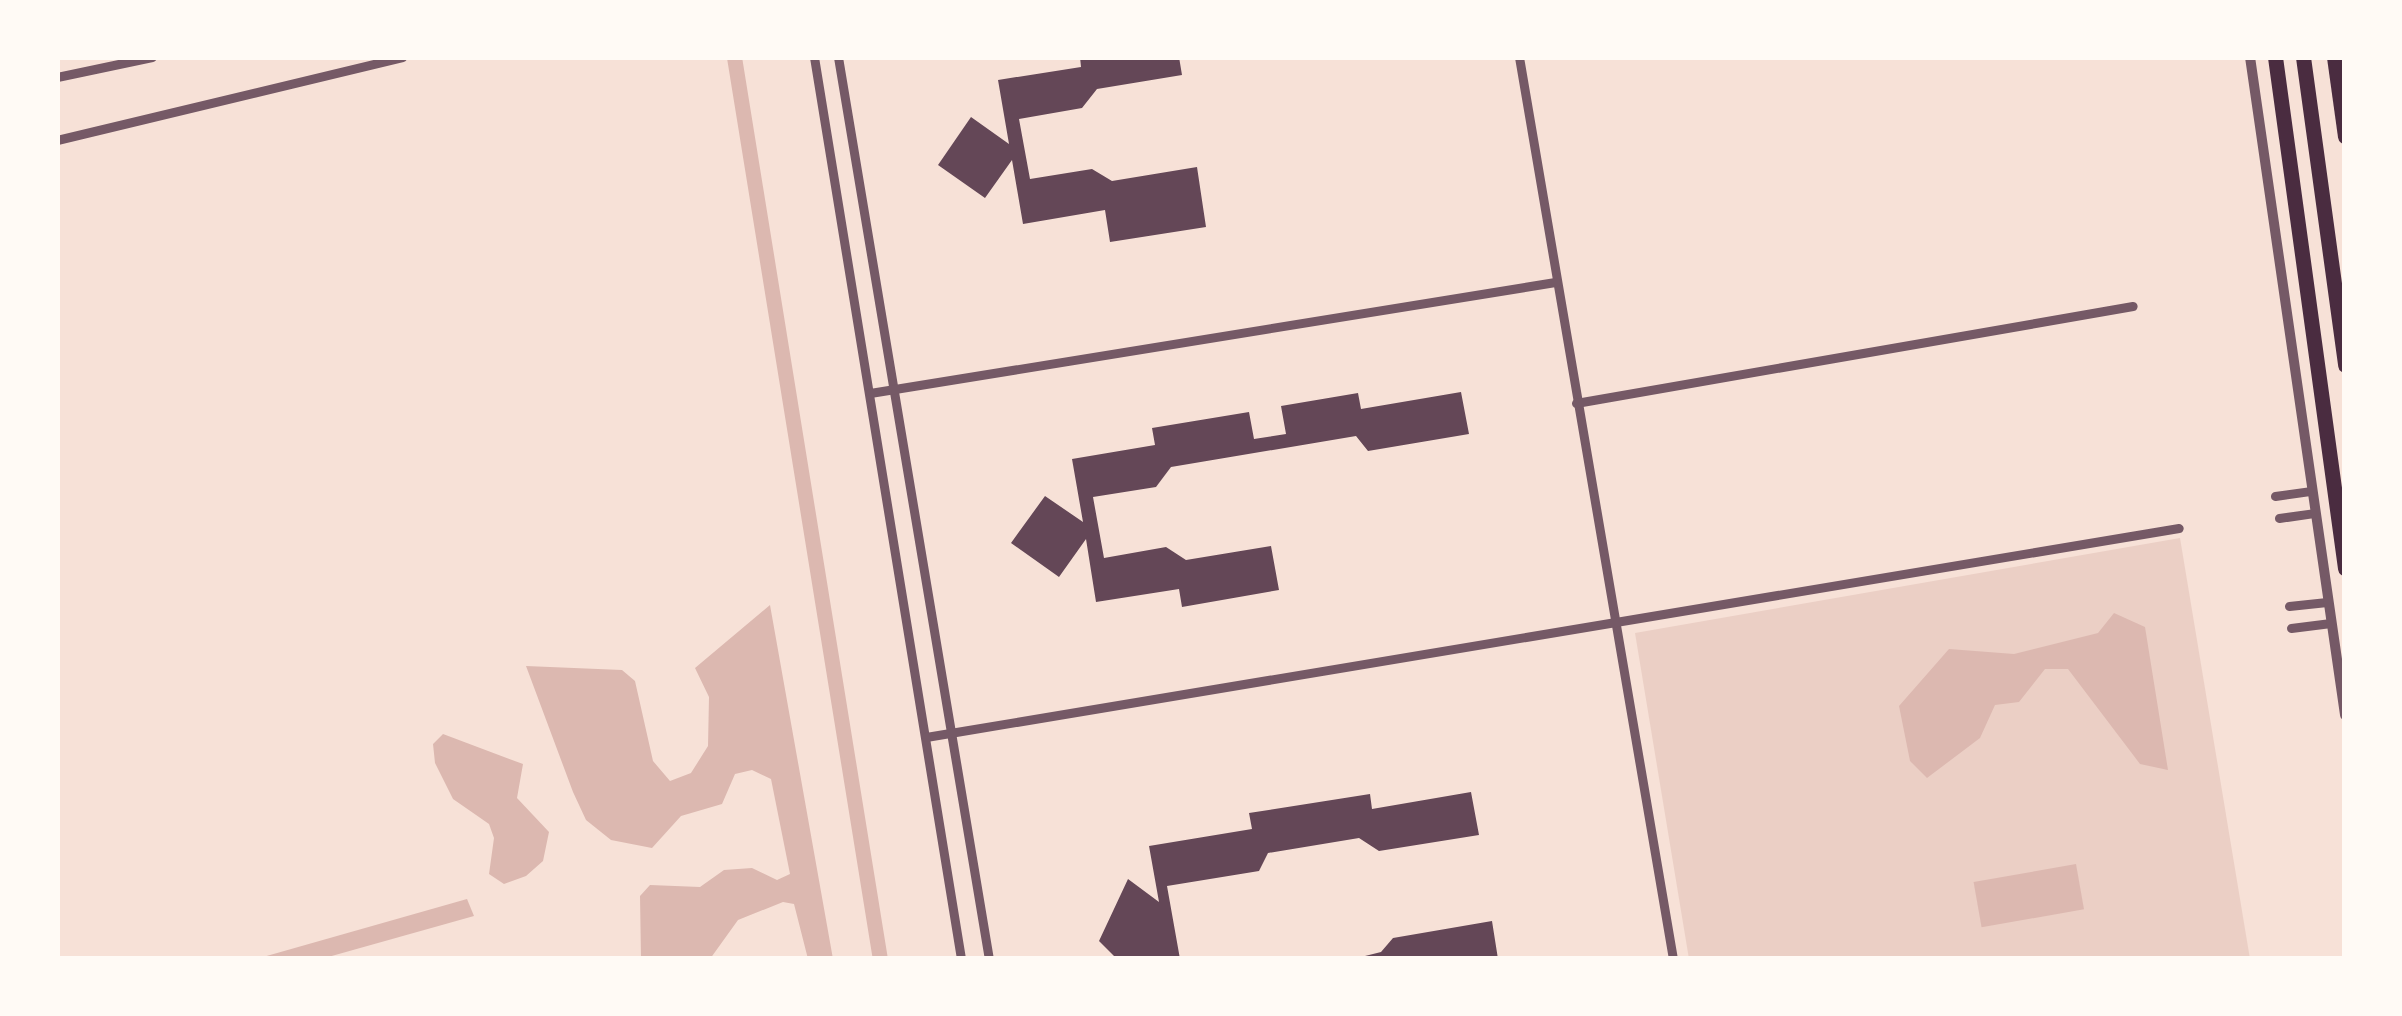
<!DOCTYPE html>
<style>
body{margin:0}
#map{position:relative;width:2402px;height:1016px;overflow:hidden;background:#f7e1d7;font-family:"Archivo Narrow",sans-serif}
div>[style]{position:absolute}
.green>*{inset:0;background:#ebcfc5}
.water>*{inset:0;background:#dcb8b0;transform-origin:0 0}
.canal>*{height:15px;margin:-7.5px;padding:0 7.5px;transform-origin:7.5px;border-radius:7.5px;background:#dcb8b0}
.building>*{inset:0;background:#644757}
.minor>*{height:9px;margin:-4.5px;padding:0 4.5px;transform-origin:4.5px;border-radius:4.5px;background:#755966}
.tertiary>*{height:10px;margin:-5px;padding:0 5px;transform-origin:5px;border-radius:5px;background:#755966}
.motorway>*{height:15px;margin:-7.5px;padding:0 7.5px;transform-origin:7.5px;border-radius:7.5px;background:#4a2c40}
span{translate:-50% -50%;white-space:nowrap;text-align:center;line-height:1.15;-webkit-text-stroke:12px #fffaf5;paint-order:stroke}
.frame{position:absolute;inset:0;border:60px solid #fffaf5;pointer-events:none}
</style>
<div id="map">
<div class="green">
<i style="clip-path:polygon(2180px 538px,2250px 959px,1689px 959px,1635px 633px)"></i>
</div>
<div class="water">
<i style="clip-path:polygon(770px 605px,833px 959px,808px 959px,794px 904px,783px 902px,738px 920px,710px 959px,641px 959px,640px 896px,650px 885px,700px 887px,724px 870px,752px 868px,777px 880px,790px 874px,771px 779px,752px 770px,735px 774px,722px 804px,681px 816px,652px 848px,611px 840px,586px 820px,573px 792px,526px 666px,622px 670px,635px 681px,653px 761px,670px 781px,691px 773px,708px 746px,709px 697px,695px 668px)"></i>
<i style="clip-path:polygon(2114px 613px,2145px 627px,2168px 770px,2140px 764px,2068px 669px,2045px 669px,2019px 702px,1995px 705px,1980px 738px,1927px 778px,1910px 761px,1899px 706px,1949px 649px,2014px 654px,2098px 633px)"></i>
<i style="clip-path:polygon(443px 734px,523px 764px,517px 798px,549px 832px,543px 861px,526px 876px,504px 884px,489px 874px,494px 838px,489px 824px,453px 799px,435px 763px,433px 744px)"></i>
<i style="left:2076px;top:864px;width:46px;height:104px;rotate:80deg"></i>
<i style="clip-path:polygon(467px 899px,474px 916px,321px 959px,256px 959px)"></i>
</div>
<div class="canal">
<i style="left:734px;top:57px;width:914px;rotate:80.81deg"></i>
</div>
<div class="building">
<i style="clip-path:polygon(1080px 57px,1179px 57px,1182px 75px,1097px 89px,1082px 108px,1019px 119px,1030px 179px,1092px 169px,1112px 181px,1197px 167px,1206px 227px,1110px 242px,1105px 210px,1023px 224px,1012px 160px,985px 198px,938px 165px,971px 117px,1009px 144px,998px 80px,1081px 67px)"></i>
<i style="clip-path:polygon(1461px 392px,1469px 434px,1368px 451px,1356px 436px,1171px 467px,1156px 487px,1093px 497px,1104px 558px,1166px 547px,1186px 560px,1271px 546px,1279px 590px,1182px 607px,1179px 589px,1096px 602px,1086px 539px,1059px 577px,1011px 543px,1045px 496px,1083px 522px,1072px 459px,1155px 445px,1152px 428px,1249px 412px,1254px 439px,1286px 434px,1281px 406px,1358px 393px,1361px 409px)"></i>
<i style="clip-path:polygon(1471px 792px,1479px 835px,1379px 851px,1359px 838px,1268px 853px,1259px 871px,1167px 886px,1180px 959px,1117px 959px,1099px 941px,1128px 879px,1159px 902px,1149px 846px,1252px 829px,1249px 813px,1370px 794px,1372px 809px)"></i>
<i style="clip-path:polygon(1492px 921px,1498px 959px,1353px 959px,1381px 952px,1393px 938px)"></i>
</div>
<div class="minor">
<i style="left:814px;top:57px;width:914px;rotate:80.74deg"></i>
<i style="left:838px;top:57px;width:915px;rotate:80.5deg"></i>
<i style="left:1519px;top:57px;width:915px;rotate:80.31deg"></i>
<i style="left:57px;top:77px;width:97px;rotate:-11.9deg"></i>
<i style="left:57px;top:140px;width:355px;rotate:-13.5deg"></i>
<i style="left:870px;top:393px;width:694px;rotate:-9.2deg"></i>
<i style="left:1576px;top:403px;width:565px;rotate:-9.88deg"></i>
<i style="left:2275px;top:496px;width:35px;rotate:-8deg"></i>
<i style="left:2279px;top:518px;width:35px;rotate:-8deg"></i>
<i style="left:2289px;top:606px;width:38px;rotate:-6deg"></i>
<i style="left:2291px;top:628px;width:40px;rotate:-7.1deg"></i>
<i style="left:926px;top:737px;width:1270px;rotate:-9.47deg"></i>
</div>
<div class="tertiary">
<i style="left:2250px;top:57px;width:665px;rotate:81.78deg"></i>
</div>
<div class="motorway">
<i style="left:2275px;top:57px;width:516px;rotate:82.2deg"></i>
<i style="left:2303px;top:57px;width:311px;rotate:82.2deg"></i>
<i style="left:2334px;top:57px;width:80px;rotate:82.1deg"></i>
</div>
<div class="frame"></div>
</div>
